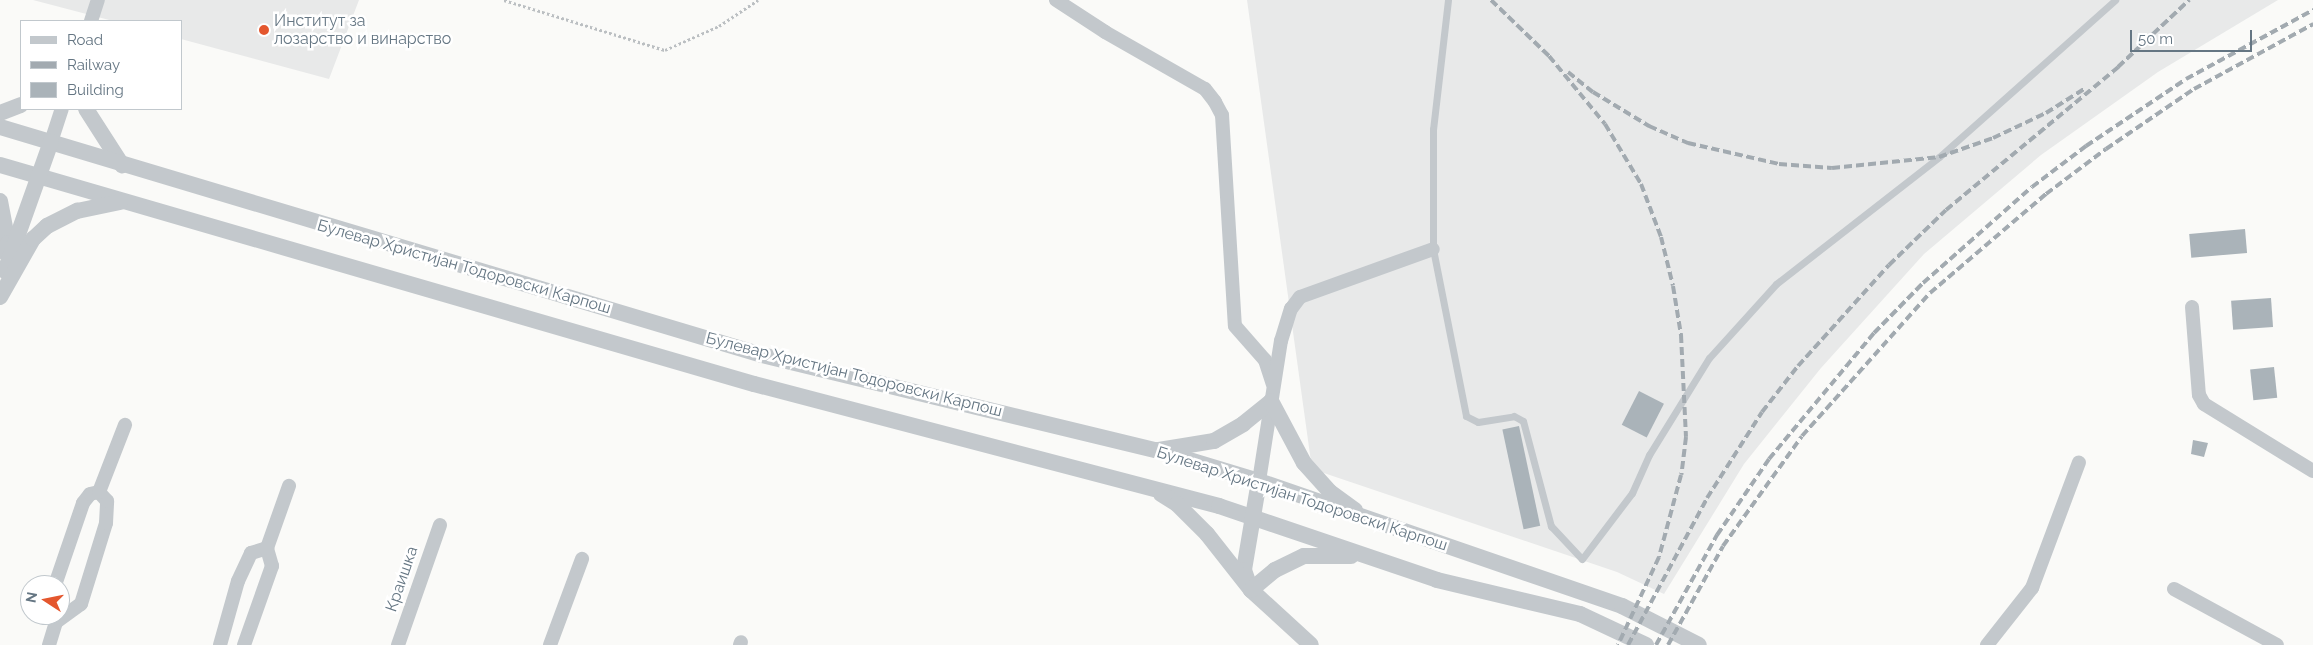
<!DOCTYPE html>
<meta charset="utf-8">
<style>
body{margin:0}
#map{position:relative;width:2313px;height:645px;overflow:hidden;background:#fafaf8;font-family:Raleway,sans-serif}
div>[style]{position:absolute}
.built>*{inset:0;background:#e8e9e9}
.building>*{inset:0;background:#aab3b9;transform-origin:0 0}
.path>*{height:3px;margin-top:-1.5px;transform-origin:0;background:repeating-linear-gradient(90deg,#bbbfc2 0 2.5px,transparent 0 5px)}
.service>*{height:7px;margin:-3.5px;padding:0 3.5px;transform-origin:3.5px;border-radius:3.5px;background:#c3c8cc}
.minor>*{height:14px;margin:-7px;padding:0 7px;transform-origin:7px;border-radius:7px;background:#c3c8cc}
.tertiary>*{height:16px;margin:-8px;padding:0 8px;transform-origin:8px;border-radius:8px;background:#c3c8cc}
.rail>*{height:4px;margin-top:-2px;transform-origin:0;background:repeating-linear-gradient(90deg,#a2aab0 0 8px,transparent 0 12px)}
.dots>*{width:14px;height:14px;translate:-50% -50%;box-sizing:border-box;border:2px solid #fff;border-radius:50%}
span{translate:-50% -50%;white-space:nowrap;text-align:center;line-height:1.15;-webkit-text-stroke:5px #fff;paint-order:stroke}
.poi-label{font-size:16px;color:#657683}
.left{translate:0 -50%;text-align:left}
.street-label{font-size:16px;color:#657683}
.legend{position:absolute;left:20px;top:20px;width:162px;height:90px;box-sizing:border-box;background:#fff;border:1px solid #c1c8cd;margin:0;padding:6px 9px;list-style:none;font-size:15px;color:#657683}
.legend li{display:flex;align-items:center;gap:10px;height:25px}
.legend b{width:25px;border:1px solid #c1c8cd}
.north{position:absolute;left:20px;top:575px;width:50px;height:50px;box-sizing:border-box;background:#fff;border:1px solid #c1c8cd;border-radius:50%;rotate:281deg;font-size:14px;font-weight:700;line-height:20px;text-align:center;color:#657683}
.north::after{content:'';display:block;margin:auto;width:18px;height:22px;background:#e4572e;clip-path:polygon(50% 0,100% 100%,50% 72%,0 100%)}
.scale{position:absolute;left:2130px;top:30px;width:122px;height:22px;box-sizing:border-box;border:2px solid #657683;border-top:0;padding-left:6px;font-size:15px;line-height:18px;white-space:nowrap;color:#657683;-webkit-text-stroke:4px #fff;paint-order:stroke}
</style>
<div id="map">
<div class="built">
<i style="clip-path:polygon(33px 0,359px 0,329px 79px,181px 39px,181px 21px,113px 21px)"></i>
<i style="clip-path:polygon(1247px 0,2278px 0,2158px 72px,2041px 155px,1924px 254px,1821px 368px,1744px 464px,1664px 594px,1617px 572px,1312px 469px)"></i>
</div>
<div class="building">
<i style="left:2245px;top:229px;width:24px;height:56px;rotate:85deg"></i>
<i style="left:2271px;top:298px;width:29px;height:40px;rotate:86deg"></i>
<i style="left:2274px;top:367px;width:31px;height:24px;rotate:84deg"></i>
<i style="left:1639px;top:391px;width:28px;height:38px;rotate:27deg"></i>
<i style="left:1519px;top:426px;width:102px;height:17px;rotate:78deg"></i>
<i style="clip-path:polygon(2193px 440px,2208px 443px,2204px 457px,2191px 454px)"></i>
</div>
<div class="path">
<i style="left:504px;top:0;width:169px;rotate:17.3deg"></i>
<i style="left:665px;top:50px;width:59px;rotate:-24deg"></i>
<i style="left:719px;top:26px;width:47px;rotate:-33.7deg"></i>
</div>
<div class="service">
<i style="left:1448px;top:0;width:130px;rotate:96.6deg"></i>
<i style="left:1433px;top:129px;width:120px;rotate:90deg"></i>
<i style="left:1433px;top:249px;width:170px;rotate:78.8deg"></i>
<i style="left:1466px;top:416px;width:13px;rotate:27deg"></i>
<i style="left:1478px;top:422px;width:36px;rotate:-9deg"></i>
<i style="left:1514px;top:416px;width:10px;rotate:29deg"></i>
<i style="left:1523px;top:421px;width:109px;rotate:75.1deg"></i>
<i style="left:1551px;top:526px;width:45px;rotate:46.8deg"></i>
<i style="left:1582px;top:559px;width:83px;rotate:-52.9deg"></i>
<i style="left:1632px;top:493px;width:42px;rotate:-65.9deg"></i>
<i style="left:1649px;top:455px;width:114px;rotate:-58.3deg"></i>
<i style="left:1709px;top:358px;width:100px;rotate:-47.8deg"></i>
<i style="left:1776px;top:284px;width:207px;rotate:-37.9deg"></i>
<i style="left:1939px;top:157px;width:236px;rotate:-41.7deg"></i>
</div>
<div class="minor">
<i style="left:1056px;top:0;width:59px;rotate:33.1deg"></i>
<i style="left:1105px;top:32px;width:115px;rotate:29.7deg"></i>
<i style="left:1205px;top:89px;width:16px;rotate:52deg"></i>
<i style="left:1215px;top:102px;width:15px;rotate:62deg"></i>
<i style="left:1222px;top:115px;width:211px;rotate:86.5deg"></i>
<i style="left:1235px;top:326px;width:45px;rotate:48.6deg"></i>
<i style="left:1265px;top:360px;width:25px;rotate:72deg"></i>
<i style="left:91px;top:21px;width:22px;rotate:-72deg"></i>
<i style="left:51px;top:142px;width:35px;rotate:-72deg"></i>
<i style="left:2192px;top:307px;width:88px;rotate:85.5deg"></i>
<i style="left:2199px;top:395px;width:10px;rotate:61deg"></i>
<i style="left:2204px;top:404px;width:128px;rotate:31.6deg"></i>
<i style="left:1259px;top:481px;width:142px;rotate:-81.1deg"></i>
<i style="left:1281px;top:341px;width:34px;rotate:-73deg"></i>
<i style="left:1291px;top:309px;width:15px;rotate:-53deg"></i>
<i style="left:1300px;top:297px;width:141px;rotate:-19.8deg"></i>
<i style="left:55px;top:585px;width:87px;rotate:-71.1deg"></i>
<i style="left:83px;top:503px;width:11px;rotate:-52deg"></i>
<i style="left:90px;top:494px;width:9px;rotate:-13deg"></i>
<i style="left:2174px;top:589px;width:117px;rotate:28.5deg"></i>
<i style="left:49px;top:645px;width:24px;rotate:-73deg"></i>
<i style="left:56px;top:622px;width:31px;rotate:-36deg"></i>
<i style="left:81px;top:604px;width:85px;rotate:-72.8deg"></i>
<i style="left:106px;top:523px;width:22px;rotate:-87deg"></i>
<i style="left:107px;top:501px;width:12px;rotate:-132deg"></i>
<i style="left:99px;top:492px;width:72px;rotate:-68.8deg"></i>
<i style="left:220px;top:645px;width:66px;rotate:-74.3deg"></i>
<i style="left:238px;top:581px;width:31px;rotate:-65deg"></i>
<i style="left:251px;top:553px;width:17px;rotate:-17deg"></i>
<i style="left:244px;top:645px;width:84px;rotate:-70.5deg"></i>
<i style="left:272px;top:566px;width:19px;rotate:-106deg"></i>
<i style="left:267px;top:548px;width:66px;rotate:-70.5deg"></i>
<i style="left:398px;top:645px;width:127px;rotate:-70.7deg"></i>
<i style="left:550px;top:645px;width:92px;rotate:-69.6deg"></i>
<i style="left:740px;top:645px;width:3px;rotate:-72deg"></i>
<i style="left:1987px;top:645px;width:73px;rotate:-51.7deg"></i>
<i style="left:2032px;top:588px;width:134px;rotate:-69.5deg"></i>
</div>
<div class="tertiary">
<i style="left:86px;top:109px;width:67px;rotate:57.3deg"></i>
<i style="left:0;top:113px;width:22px;rotate:-21deg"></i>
<i style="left:0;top:127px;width:795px;rotate:16.66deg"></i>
<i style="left:762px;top:355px;width:405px;rotate:13.6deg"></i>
<i style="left:1156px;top:450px;width:108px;rotate:16.8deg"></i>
<i style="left:1259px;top:481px;width:384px;rotate:19deg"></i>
<i style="left:1622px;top:606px;width:86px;rotate:26.9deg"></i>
<i style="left:0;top:165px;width:785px;rotate:16.2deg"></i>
<i style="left:754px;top:384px;width:481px;rotate:14.7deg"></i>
<i style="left:1219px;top:506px;width:230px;rotate:18.7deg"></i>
<i style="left:1437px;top:580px;width:147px;rotate:13.4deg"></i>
<i style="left:1580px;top:614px;width:73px;rotate:25.2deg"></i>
<i style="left:0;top:201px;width:43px;rotate:79.2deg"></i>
<i style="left:8px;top:243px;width:10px;rotate:107deg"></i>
<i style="left:5px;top:271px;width:137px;rotate:-70.4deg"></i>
<i style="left:0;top:297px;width:67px;rotate:-60.4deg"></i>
<i style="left:33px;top:239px;width:19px;rotate:-43deg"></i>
<i style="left:47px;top:226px;width:34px;rotate:-27deg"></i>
<i style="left:77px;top:211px;width:44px;rotate:-11.8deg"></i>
<i style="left:1159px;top:450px;width:56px;rotate:-9.3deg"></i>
<i style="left:1214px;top:441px;width:34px;rotate:-30deg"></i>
<i style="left:1243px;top:424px;width:36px;rotate:-39deg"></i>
<i style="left:1271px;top:401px;width:70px;rotate:62deg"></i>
<i style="left:1304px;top:463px;width:39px;rotate:48deg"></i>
<i style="left:1330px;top:492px;width:31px;rotate:36deg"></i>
<i style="left:1259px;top:481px;width:90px;rotate:99.6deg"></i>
<i style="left:1244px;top:570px;width:21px;rotate:71deg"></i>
<i style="left:1251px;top:590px;width:81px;rotate:42.5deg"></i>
<i style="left:1161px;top:494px;width:19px;rotate:32deg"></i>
<i style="left:1177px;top:504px;width:42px;rotate:45deg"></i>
<i style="left:1207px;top:534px;width:71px;rotate:51.8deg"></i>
<i style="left:1251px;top:590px;width:31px;rotate:-40deg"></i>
<i style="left:1275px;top:570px;width:32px;rotate:-26deg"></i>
<i style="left:1304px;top:556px;width:47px"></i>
</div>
<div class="rail">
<i style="left:1491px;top:0;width:81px;rotate:44deg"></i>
<i style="left:1549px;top:56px;width:88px;rotate:50.5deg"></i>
<i style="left:1605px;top:124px;width:70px;rotate:59deg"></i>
<i style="left:1641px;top:184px;width:57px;rotate:69.3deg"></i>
<i style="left:1661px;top:237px;width:50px;rotate:76.2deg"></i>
<i style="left:1673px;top:286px;width:50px;rotate:80.7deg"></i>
<i style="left:1681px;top:335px;width:102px;rotate:87.2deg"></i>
<i style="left:1686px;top:437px;width:38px;rotate:97deg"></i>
<i style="left:1681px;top:475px;width:85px;rotate:105deg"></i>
<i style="left:1659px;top:557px;width:97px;rotate:115deg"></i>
<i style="left:1568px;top:72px;width:32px;rotate:39deg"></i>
<i style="left:1593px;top:92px;width:66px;rotate:31.3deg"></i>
<i style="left:1649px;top:126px;width:43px;rotate:23.6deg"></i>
<i style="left:1688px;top:143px;width:93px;rotate:13deg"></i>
<i style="left:1779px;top:164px;width:53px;rotate:4.3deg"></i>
<i style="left:1832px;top:168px;width:108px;rotate:-5.9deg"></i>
<i style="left:1939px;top:157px;width:57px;rotate:-19.4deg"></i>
<i style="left:1993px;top:138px;width:59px;rotate:-25.3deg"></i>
<i style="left:2046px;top:113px;width:45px;rotate:-32.3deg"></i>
<i style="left:1628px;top:645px;width:167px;rotate:-61.7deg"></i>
<i style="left:1707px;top:498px;width:102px;rotate:-57.4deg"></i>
<i style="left:1762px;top:412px;width:58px;rotate:-52deg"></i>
<i style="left:1798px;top:366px;width:136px;rotate:-48deg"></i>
<i style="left:1889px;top:265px;width:79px;rotate:-44deg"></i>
<i style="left:1946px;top:210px;width:224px;rotate:-39.7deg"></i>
<i style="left:2118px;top:67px;width:98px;rotate:-43.3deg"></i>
<i style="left:1656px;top:645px;width:126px;rotate:-61deg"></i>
<i style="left:1717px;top:535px;width:92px;rotate:-55.6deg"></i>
<i style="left:1769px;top:459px;width:164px;rotate:-50.2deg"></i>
<i style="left:1874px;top:333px;width:70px;rotate:-45.6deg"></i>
<i style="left:1923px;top:283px;width:145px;rotate:-41.4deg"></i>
<i style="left:2032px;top:187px;width:68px;rotate:-37.2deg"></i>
<i style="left:2086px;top:146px;width:120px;rotate:-33.8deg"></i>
<i style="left:2186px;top:79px;width:145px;rotate:-28.5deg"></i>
<i style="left:1668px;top:645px;width:113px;rotate:-60.9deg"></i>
<i style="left:1723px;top:546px;width:135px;rotate:-54.3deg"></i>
<i style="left:1802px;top:436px;width:192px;rotate:-48.2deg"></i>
<i style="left:1930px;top:293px;width:153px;rotate:-40.5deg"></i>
<i style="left:2046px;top:194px;width:75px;rotate:-36.9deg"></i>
<i style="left:2106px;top:149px;width:107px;rotate:-34.3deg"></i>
<i style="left:2194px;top:89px;width:136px;rotate:-28.6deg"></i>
</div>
<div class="dots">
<i style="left:264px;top:30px;background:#e4572e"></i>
</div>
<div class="poi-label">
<span class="left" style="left:274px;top:30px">Институт за<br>лозарство и винарство</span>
</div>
<div class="street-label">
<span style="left:464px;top:267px;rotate:16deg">Булевар Христијан Тодоровски Карпош</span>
<span style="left:854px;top:375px;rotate:14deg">Булевар Христијан Тодоровски Карпош</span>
<span style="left:1302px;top:499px;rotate:18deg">Булевар Христијан Тодоровски Карпош</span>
<span style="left:402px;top:579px;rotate:-71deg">Краишка</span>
</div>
<ul class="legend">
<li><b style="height:6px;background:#c3c8cc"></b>Road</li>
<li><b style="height:6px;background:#a2aab0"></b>Railway</li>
<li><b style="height:14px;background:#aab3b9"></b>Building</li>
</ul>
<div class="north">N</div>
<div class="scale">50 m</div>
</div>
